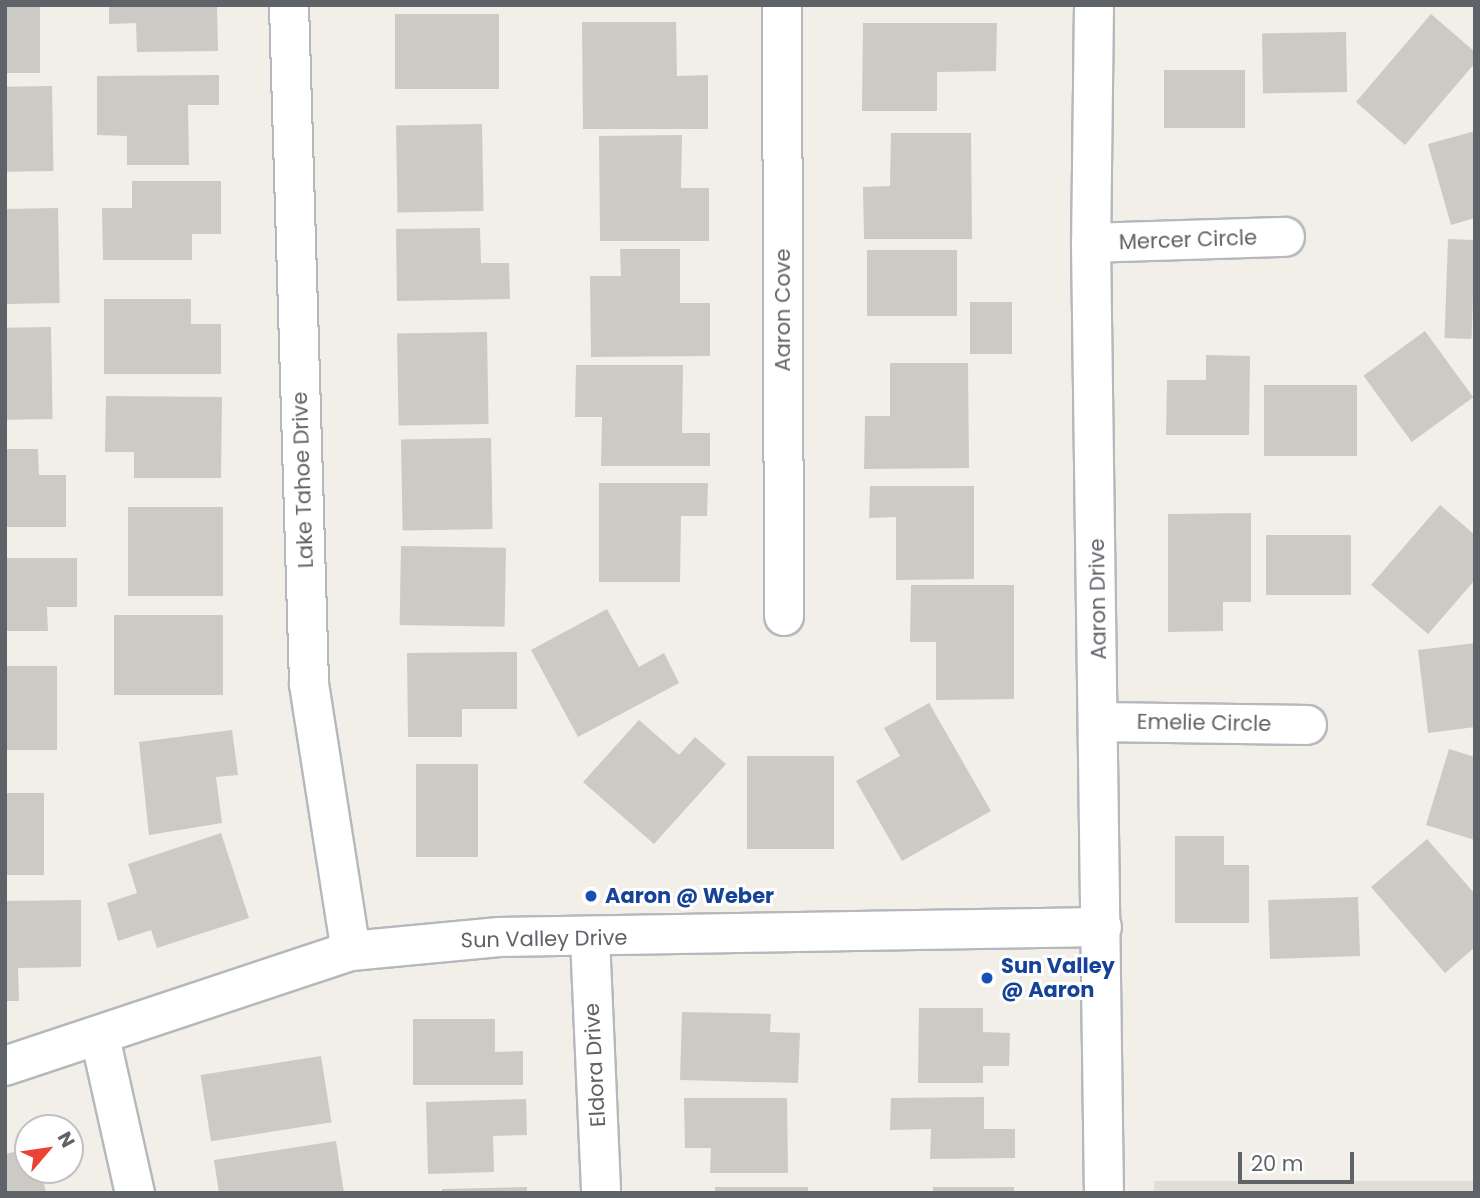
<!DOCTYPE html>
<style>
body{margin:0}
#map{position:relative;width:1480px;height:1198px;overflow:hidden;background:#f1efe8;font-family:Poppins,sans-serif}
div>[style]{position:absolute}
.education>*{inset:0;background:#e1ded6;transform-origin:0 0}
.building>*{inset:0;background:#cccac5;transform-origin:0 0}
.roads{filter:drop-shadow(2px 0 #b5b8bc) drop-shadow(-2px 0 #b5b8bc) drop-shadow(0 2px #b5b8bc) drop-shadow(0 -2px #b5b8bc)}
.street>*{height:38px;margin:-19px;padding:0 19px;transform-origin:19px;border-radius:19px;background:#fff}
.secondary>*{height:38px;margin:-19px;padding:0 19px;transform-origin:19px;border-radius:19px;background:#fff}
.dots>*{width:19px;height:19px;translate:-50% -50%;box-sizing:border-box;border:4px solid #fff;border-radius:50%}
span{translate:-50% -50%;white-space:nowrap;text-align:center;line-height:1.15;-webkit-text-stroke:6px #fff;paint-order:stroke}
.street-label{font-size:21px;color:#5f6368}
.transit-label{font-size:21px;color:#164399;font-weight:700}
.left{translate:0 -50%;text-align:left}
.frame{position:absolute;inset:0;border:7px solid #5f6368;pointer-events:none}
.north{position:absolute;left:14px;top:1114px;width:70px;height:70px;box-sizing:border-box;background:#fff;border:2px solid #bfc1c3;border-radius:50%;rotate:61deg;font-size:19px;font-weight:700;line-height:28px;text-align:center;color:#5f6368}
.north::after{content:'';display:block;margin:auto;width:24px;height:32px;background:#ea4335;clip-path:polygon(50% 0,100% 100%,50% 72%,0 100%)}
.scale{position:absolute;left:1238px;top:1152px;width:116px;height:32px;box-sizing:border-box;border:4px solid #5f6368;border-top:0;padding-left:9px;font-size:21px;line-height:24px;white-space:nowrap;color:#5f6368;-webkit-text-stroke:5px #fff;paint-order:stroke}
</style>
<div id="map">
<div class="education">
<i style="left:1475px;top:1181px;width:12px;height:321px;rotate:90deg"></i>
</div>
<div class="building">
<i style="left:5px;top:5px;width:35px;height:68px"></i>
<i style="clip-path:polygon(109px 5px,217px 5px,218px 51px,137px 52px,136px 23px,109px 24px)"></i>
<i style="left:395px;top:14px;width:104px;height:75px"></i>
<i style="clip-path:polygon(1431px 14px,1475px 52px,1475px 63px,1405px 145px,1356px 102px)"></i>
<i style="clip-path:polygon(582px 22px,676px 22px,677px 76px,708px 75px,708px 129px,583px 129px)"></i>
<i style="clip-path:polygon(863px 23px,997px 23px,996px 71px,937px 72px,937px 111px,862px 111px)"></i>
<i style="left:1346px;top:32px;width:60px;height:84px;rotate:89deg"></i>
<i style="left:1245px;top:70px;width:58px;height:81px;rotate:90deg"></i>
<i style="clip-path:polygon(219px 75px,219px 105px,188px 105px,189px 165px,127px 165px,127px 136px,97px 135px,97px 76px)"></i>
<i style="left:52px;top:86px;width:85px;height:47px;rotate:89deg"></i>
<i style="left:482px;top:124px;width:87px;height:86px;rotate:89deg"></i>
<i style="clip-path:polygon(1475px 131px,1475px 218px,1451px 225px,1428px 144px)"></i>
<i style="clip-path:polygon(891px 133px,971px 133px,972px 239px,864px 239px,863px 187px,890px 186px)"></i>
<i style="clip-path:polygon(682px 135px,681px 188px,709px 188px,709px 241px,600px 241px,599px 136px)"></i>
<i style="clip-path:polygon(132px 181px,221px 181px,221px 234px,192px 234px,192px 260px,103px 260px,102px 208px,132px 208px)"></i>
<i style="left:58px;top:208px;width:95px;height:53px;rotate:89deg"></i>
<i style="clip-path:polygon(480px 228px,481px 263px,509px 263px,510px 299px,397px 301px,396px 229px)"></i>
<i style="left:1448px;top:239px;width:27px;height:99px;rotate:2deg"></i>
<i style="clip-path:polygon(620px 249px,680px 249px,680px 303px,710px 303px,710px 356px,591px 357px,590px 276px,621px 276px)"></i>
<i style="left:957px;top:250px;width:66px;height:90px;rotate:90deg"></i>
<i style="clip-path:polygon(104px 299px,191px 299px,191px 324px,221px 324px,221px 374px,104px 374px)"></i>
<i style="left:970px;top:302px;width:42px;height:52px"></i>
<i style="left:51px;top:327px;width:92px;height:46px;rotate:89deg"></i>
<i style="left:1425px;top:331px;width:82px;height:76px;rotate:54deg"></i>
<i style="left:487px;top:332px;width:92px;height:90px;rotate:89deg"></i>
<i style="clip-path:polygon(1206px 355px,1250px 356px,1249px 435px,1166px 435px,1167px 380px,1206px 380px)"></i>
<i style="clip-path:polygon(890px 363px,968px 363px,969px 468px,864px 469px,865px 416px,890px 416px)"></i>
<i style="clip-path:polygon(576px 365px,683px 365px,682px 433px,710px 433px,710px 466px,601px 466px,602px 417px,575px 417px)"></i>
<i style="left:1264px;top:385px;width:93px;height:71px"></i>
<i style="clip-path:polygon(106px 396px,222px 397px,221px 478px,134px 478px,134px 452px,105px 452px)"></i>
<i style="left:491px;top:438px;width:91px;height:90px;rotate:89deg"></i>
<i style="clip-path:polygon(5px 449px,38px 449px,39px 475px,66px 475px,66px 527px,5px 527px)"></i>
<i style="clip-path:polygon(599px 483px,708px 483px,707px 516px,681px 516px,680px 582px,599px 582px)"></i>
<i style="clip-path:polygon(870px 486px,974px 486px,974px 579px,896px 580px,896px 517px,869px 518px)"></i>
<i style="clip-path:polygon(1440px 505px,1475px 535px,1475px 580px,1428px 634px,1371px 585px)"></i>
<i style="left:128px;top:507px;width:95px;height:89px"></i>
<i style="clip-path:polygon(1251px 513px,1251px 602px,1223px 602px,1223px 631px,1168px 632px,1168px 514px)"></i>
<i style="left:1266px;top:535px;width:85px;height:60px"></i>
<i style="left:401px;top:546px;width:105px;height:79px;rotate:1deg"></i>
<i style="clip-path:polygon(5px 558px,77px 558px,77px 607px,47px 607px,48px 631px,5px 631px)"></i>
<i style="clip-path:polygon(911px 585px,1014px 585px,1014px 699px,936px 700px,936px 642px,910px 642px)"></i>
<i style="clip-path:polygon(607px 609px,639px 667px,664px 653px,679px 683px,578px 737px,531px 650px)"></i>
<i style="left:114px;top:615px;width:109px;height:80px"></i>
<i style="clip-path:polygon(1475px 643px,1475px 727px,1428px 733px,1418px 650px)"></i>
<i style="clip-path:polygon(517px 652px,517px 709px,462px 709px,462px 737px,408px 737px,407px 653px)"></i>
<i style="left:5px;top:666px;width:52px;height:84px"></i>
<i style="clip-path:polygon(929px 703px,991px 811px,902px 861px,856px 781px,900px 756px,884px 728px)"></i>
<i style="clip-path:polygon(639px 720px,679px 755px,695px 737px,726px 764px,654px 844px,583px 782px)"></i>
<i style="clip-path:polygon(232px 730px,238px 775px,216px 777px,222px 823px,149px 835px,139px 742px)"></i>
<i style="clip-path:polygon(1449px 749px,1475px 757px,1475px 840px,1426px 825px)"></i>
<i style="left:834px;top:756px;width:93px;height:87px;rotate:90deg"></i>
<i style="left:416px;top:764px;width:62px;height:93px"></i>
<i style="left:5px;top:793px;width:39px;height:82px"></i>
<i style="clip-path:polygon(221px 833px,249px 918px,157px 948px,151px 930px,118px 941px,107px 903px,137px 893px,128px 864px)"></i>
<i style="clip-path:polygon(1175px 836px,1224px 836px,1224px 865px,1249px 865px,1249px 923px,1175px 923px)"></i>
<i style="clip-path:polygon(1427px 839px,1475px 894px,1475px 947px,1445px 973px,1371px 887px)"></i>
<i style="left:1358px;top:897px;width:59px;height:90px;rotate:88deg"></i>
<i style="clip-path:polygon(81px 900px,81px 967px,18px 968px,19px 1001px,5px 1001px,5px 901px)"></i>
<i style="clip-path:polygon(919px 1008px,983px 1008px,983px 1032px,1010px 1033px,1009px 1066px,983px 1066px,983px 1083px,918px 1083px)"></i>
<i style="clip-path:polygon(682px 1012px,771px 1014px,770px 1032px,800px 1033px,798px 1083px,680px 1080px)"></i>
<i style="clip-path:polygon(413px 1019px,495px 1019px,495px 1052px,523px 1051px,523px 1085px,413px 1085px)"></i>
<i style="left:321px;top:1056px;width:67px;height:122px;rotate:81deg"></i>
<i style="clip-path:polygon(984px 1097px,984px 1129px,1015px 1129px,1015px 1158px,930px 1159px,931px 1129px,890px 1130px,891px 1098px)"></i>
<i style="clip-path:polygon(684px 1098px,787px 1098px,788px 1173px,710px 1173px,711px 1148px,685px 1148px)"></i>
<i style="clip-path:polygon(526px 1099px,527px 1135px,493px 1136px,494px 1172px,428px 1174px,426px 1102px)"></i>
<i style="clip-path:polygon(336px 1141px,344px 1193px,219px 1193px,214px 1160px)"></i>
<i style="clip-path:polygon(28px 1149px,28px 1170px,41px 1170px,46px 1193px,5px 1193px,5px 1154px)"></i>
<i style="clip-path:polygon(527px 1187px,527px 1193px,442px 1193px,442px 1189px)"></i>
<i style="left:715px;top:1187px;width:93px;height:6px"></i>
<i style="left:933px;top:1187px;width:81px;height:6px"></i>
</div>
<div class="roads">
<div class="street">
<i style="left:289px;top:5px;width:679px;rotate:88.31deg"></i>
<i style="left:309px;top:684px;width:270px;rotate:81.1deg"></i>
<i style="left:782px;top:5px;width:611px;rotate:89.81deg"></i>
<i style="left:1091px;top:243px;width:194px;rotate:-1.8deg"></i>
<i style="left:1100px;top:722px;width:207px;rotate:0.8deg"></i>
<i style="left:590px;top:938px;width:255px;rotate:87.5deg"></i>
<i style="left:100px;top:1037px;width:160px;rotate:77.4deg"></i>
</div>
<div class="secondary">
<i style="left:1094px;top:5px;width:238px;rotate:90.7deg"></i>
<i style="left:1091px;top:243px;width:950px;rotate:89.22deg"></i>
<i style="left:5px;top:1066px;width:365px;rotate:-18.4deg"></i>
<i style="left:351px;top:951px;width:149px;rotate:-5.4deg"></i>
<i style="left:499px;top:937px;width:603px;rotate:-0.95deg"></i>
</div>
</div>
<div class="dots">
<i style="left:591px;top:896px;background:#1a4fb4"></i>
<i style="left:987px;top:978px;background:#1a4fb4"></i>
</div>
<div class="street-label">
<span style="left:1188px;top:240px;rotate:-2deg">Mercer Circle</span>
<span style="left:783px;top:310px;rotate:-90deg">Aaron Cove</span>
<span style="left:303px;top:480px;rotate:-92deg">Lake Tahoe Drive</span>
<span style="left:1098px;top:599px;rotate:-91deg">Aaron Drive</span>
<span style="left:1204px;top:723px;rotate:1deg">Emelie Circle</span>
<span style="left:544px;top:939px;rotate:-1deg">Sun Valley Drive</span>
<span style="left:595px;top:1065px;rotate:-93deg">Eldora Drive</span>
</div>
<div class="transit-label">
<span class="left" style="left:605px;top:896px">Aaron @ Weber</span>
<span class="left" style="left:1001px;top:978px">Sun Valley<br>@ Aaron</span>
</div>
<div class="frame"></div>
<div class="north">N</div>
<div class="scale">20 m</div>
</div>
